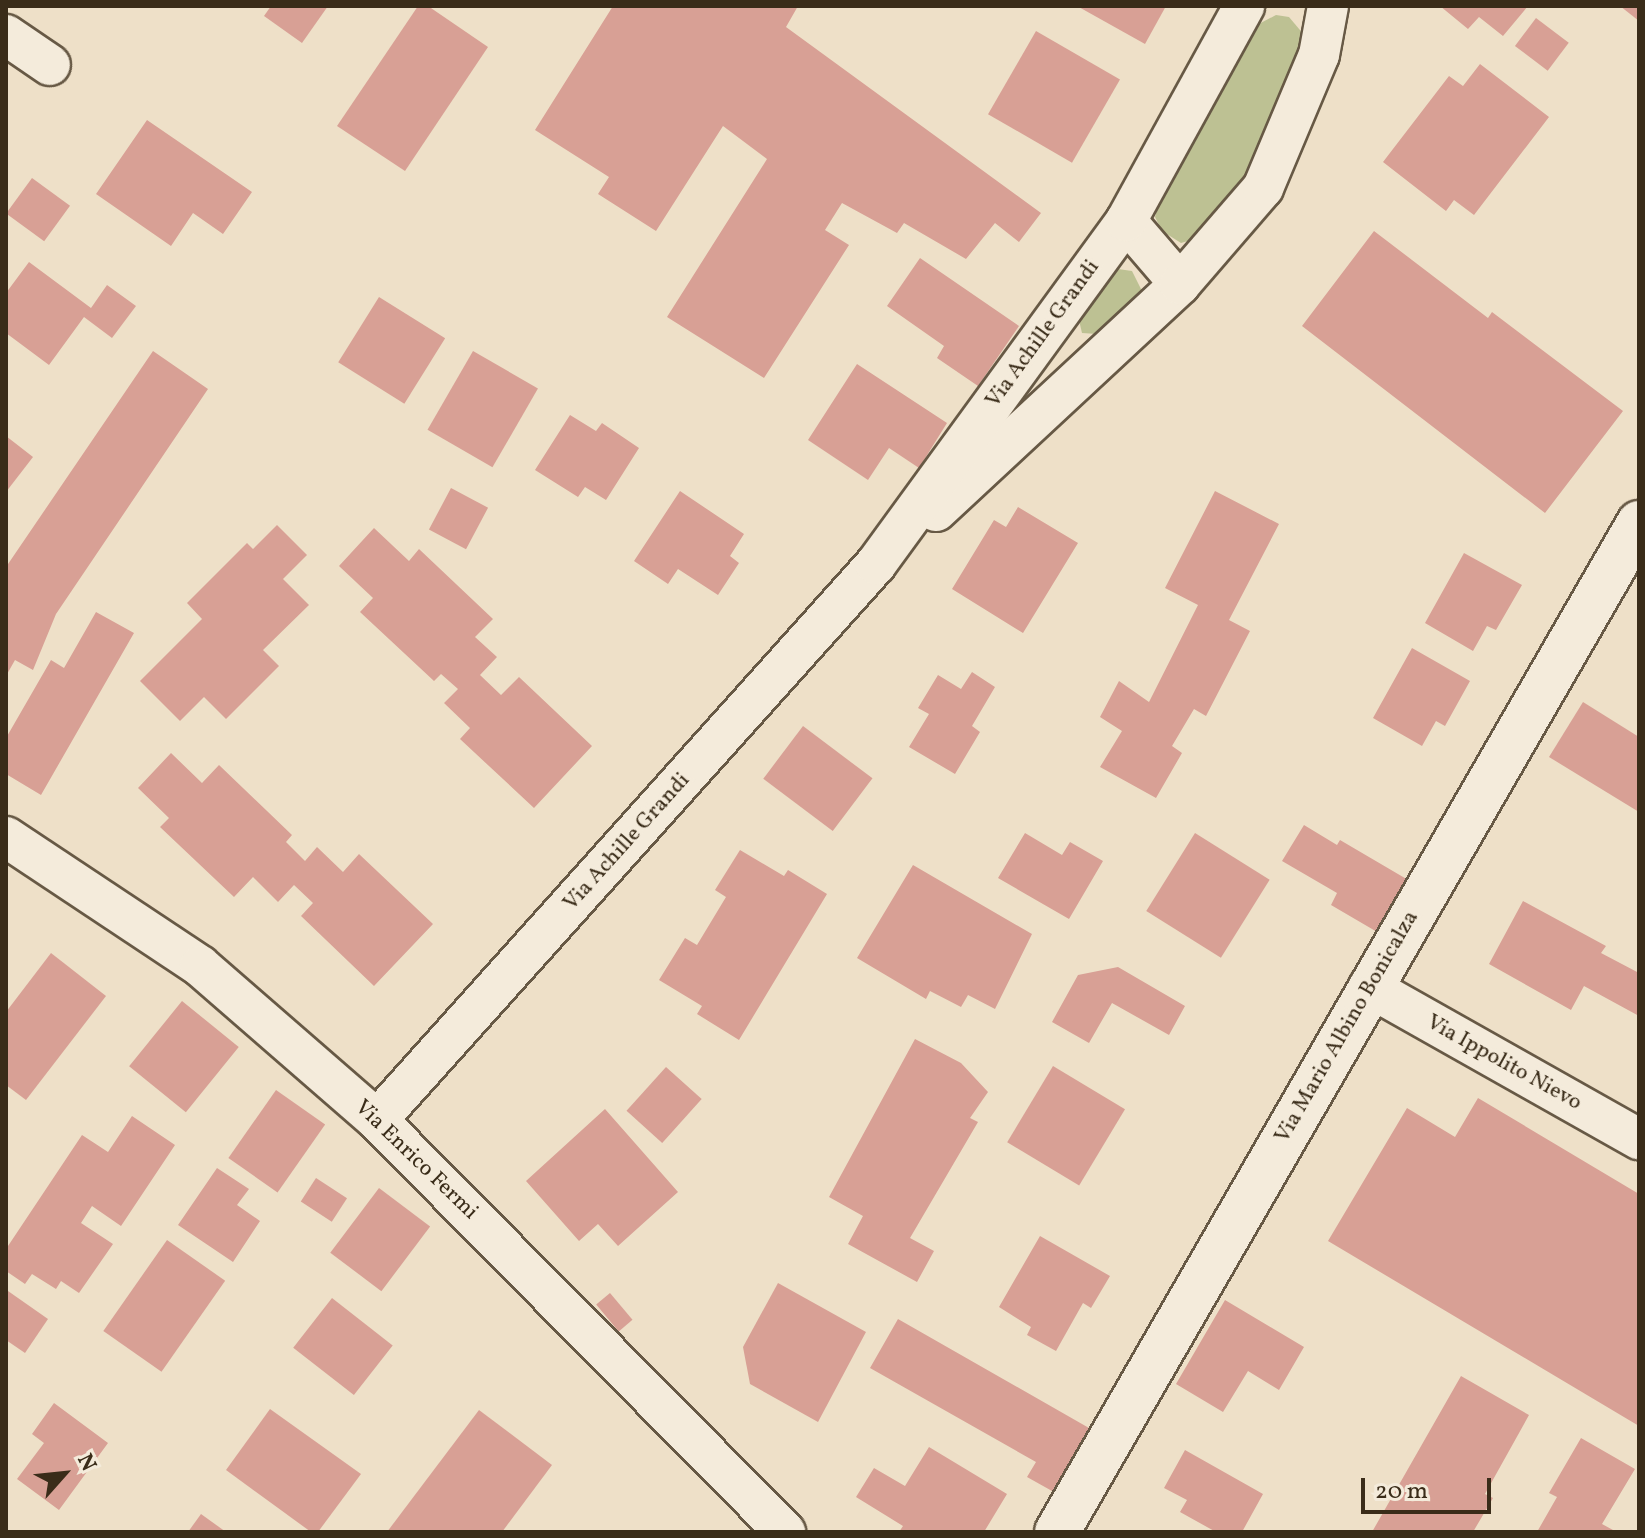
<!DOCTYPE html>
<style>
body{margin:0}
#map{position:relative;width:1645px;height:1538px;overflow:hidden;background:#eee0c8;font-family:Vollkorn,serif}
div>[style]{position:absolute}
.green>*{inset:0;background:#bdc193}
.building>*{inset:0;background:#d8a095;transform-origin:0 0}
.roads{filter:drop-shadow(2px 0 #675945) drop-shadow(-2px 0 #675945) drop-shadow(0 2px #675945) drop-shadow(0 -2px #675945)}
.street>*{height:40px;margin:-20px;padding:0 20px;transform-origin:20px;border-radius:20px;background:#f4ebdb}
.secondary>*{height:44px;margin:-22px;padding:0 22px;transform-origin:22px;border-radius:22px;background:#f4ebdb}
span{translate:-50% -50%;white-space:nowrap;text-align:center;line-height:1.15;-webkit-text-stroke:7px #f4ebdb;paint-order:stroke}
.street-label{font-size:22px;color:#3a2c19}
.frame{position:absolute;inset:0;border:8px solid #3a2c19;pointer-events:none}
.north{position:absolute;left:24px;top:1434px;width:80px;height:80px;-webkit-text-stroke:6px #f4ebdb;paint-order:stroke;rotate:63deg;font-size:22px;font-weight:700;line-height:32px;text-align:center;color:#3a2c19}
.north::after{content:'';display:block;margin:auto;width:28px;height:36px;background:#3a2c19;clip-path:polygon(50% 0,100% 100%,50% 72%,0 100%)}
.scale{position:absolute;left:1361px;top:1478px;width:130px;height:36px;box-sizing:border-box;border:4px solid #3a2c19;border-top:0;padding-left:10px;font-size:24px;line-height:28px;white-space:nowrap;color:#3a2c19;-webkit-text-stroke:6px #f4ebdb;paint-order:stroke}
</style>
<div id="map">
<div class="green">
<i style="clip-path:polygon(1276px 15px,1289px 17px,1305px 36px,1281px 114px,1232px 199px,1198px 238px,1181px 243px,1162px 231px,1155px 217px,1161px 194px,1255px 26px)"></i>
<i style="clip-path:polygon(1118px 269px,1132px 271px,1142px 291px,1097px 334px,1082px 333px,1078px 316px)"></i>
</div>
<div class="building">
<i style="clip-path:polygon(271px 6px,328px 6px,302px 43px,264px 16px)"></i>
<i style="clip-path:polygon(418px 6px,428px 6px,488px 47px,405px 171px,337px 126px)"></i>
<i style="clip-path:polygon(613px 6px,798px 6px,786px 27px,1041px 213px,1019px 242px,995px 223px,966px 259px,904px 223px,897px 233px,842px 203px,825px 230px,849px 245px,764px 378px,667px 317px,767px 159px,723px 126px,656px 231px,598px 194px,609px 177px,535px 130px)"></i>
<i style="clip-path:polygon(1077px 6px,1166px 6px,1145px 44px)"></i>
<i style="clip-path:polygon(1440px 6px,1528px 6px,1503px 36px,1479px 17px,1468px 29px)"></i>
<i style="clip-path:polygon(1620px 6px,1639px 6px,1639px 21px)"></i>
<i style="left:1536px;top:18px;width:41px;height:35px;rotate:37deg"></i>
<i style="left:1036px;top:31px;width:97px;height:96px;rotate:30deg"></i>
<i style="clip-path:polygon(1480px 64px,1549px 117px,1474px 215px,1454px 200px,1446px 211px,1383px 162px,1449px 76px,1463px 86px)"></i>
<i style="clip-path:polygon(147px 120px,252px 192px,223px 234px,193px 213px,171px 246px,96px 194px)"></i>
<i style="left:32px;top:178px;width:47px;height:44px;rotate:36deg"></i>
<i style="clip-path:polygon(1374px 231px,1488px 318px,1492px 312px,1623px 411px,1545px 513px,1302px 326px)"></i>
<i style="clip-path:polygon(920px 258px,1019px 326px,978px 386px,937px 358px,944px 346px,887px 306px)"></i>
<i style="clip-path:polygon(29px 262px,91px 308px,107px 285px,136px 306px,112px 338px,84px 317px,49px 365px,6px 333px,6px 293px)"></i>
<i style="left:379px;top:297px;width:78px;height:77px;rotate:32deg"></i>
<i style="clip-path:polygon(153px 351px,208px 389px,56px 614px,33px 670px,15px 660px,6px 676px,6px 567px)"></i>
<i style="left:473px;top:351px;width:75px;height:91px;rotate:30deg"></i>
<i style="clip-path:polygon(857px 364px,947px 423px,919px 468px,889px 448px,868px 480px,808px 440px)"></i>
<i style="clip-path:polygon(570px 415px,596px 431px,602px 423px,639px 448px,606px 500px,585px 487px,578px 497px,535px 470px)"></i>
<i style="clip-path:polygon(6px 436px,33px 457px,6px 492px)"></i>
<i style="left:451px;top:488px;width:42px;height:47px;rotate:28deg"></i>
<i style="clip-path:polygon(680px 491px,744px 534px,730px 556px,739px 563px,718px 595px,678px 569px,668px 584px,634px 561px)"></i>
<i style="clip-path:polygon(1215px 491px,1279px 524px,1229px 620px,1250px 631px,1206px 716px,1194px 709px,1172px 746px,1182px 753px,1156px 798px,1100px 767px,1122px 731px,1100px 717px,1119px 681px,1149px 702px,1198px 605px,1165px 588px)"></i>
<i style="clip-path:polygon(1018px 507px,1078px 543px,1023px 633px,952px 589px,994px 520px,1006px 527px)"></i>
<i style="clip-path:polygon(277px 525px,307px 555px,283px 579px,309px 605px,263px 650px,279px 666px,226px 719px,204px 697px,180px 721px,140px 681px,202px 619px,187px 603px,247px 543px,253px 549px)"></i>
<i style="clip-path:polygon(374px 528px,409px 561px,419px 549px,493px 619px,475px 637px,497px 657px,480px 675px,501px 695px,519px 677px,592px 746px,534px 808px,460px 739px,470px 728px,444px 703px,458px 689px,441px 674px,434px 681px,360px 612px,373px 598px,339px 566px)"></i>
<i style="clip-path:polygon(1464px 553px,1522px 585px,1496px 630px,1487px 626px,1473px 651px,1425px 623px)"></i>
<i style="clip-path:polygon(96px 612px,134px 633px,41px 795px,6px 774px,6px 738px,51px 660px,64px 668px)"></i>
<i style="clip-path:polygon(1412px 648px,1470px 681px,1445px 726px,1436px 721px,1422px 746px,1373px 718px)"></i>
<i style="clip-path:polygon(972px 672px,995px 687px,972px 726px,980px 732px,955px 774px,909px 747px,929px 714px,918px 708px,938px 675px,961px 689px)"></i>
<i style="clip-path:polygon(1583px 702px,1639px 737px,1639px 812px,1549px 757px)"></i>
<i style="left:803px;top:726px;width:87px;height:66px;rotate:37deg"></i>
<i style="clip-path:polygon(171px 753px,202px 783px,219px 765px,292px 835px,286px 842px,305px 861px,317px 847px,343px 872px,359px 854px,433px 924px,374px 986px,301px 916px,313px 903px,294px 885px,278px 902px,253px 877px,234px 897px,160px 827px,169px 818px,138px 788px)"></i>
<i style="clip-path:polygon(1304px 825px,1337px 845px,1340px 840px,1415px 884px,1384px 936px,1331px 905px,1337px 893px,1282px 861px)"></i>
<i style="clip-path:polygon(1025px 833px,1062px 855px,1070px 842px,1103px 861px,1069px 919px,998px 878px)"></i>
<i style="left:1195px;top:833px;width:88px;height:92px;rotate:32deg"></i>
<i style="clip-path:polygon(740px 850px,784px 876px,788px 870px,827px 894px,739px 1040px,697px 1014px,702px 1006px,659px 980px,685px 938px,697px 945px,726px 897px,715px 890px)"></i>
<i style="clip-path:polygon(913px 865px,1032px 934px,995px 1009px,968px 995px,961px 1007px,930px 991px,926px 999px,857px 958px)"></i>
<i style="clip-path:polygon(1523px 901px,1606px 946px,1601px 953px,1639px 973px,1639px 1016px,1584px 986px,1571px 1010px,1489px 964px)"></i>
<i style="clip-path:polygon(51px 953px,106px 996px,26px 1100px,6px 1085px,6px 1012px)"></i>
<i style="clip-path:polygon(1118px 967px,1185px 1006px,1169px 1035px,1112px 1003px,1089px 1043px,1052px 1022px,1078px 975px)"></i>
<i style="left:182px;top:1001px;width:73px;height:84px;rotate:39deg"></i>
<i style="clip-path:polygon(915px 1039px,961px 1063px,988px 1092px,970px 1118px,978px 1122px,910px 1238px,934px 1251px,917px 1282px,848px 1244px,863px 1216px,829px 1197px)"></i>
<i style="left:1053px;top:1066px;width:84px;height:89px;rotate:31deg"></i>
<i style="left:666px;top:1067px;width:48px;height:59px;rotate:42deg"></i>
<i style="left:276px;top:1090px;width:60px;height:83px;rotate:35deg"></i>
<i style="clip-path:polygon(1478px 1098px,1639px 1194px,1639px 1426px,1328px 1241px,1407px 1108px,1455px 1137px)"></i>
<i style="clip-path:polygon(605px 1109px,678px 1192px,618px 1246px,598px 1224px,579px 1241px,526px 1181px)"></i>
<i style="clip-path:polygon(132px 1116px,175px 1145px,121px 1226px,92px 1206px,81px 1223px,113px 1244px,79px 1293px,61px 1281px,56px 1289px,32px 1274px,25px 1284px,6px 1271px,6px 1249px,82px 1135px,108px 1152px)"></i>
<i style="clip-path:polygon(217px 1168px,249px 1189px,237px 1205px,260px 1221px,233px 1262px,178px 1225px)"></i>
<i style="left:316px;top:1178px;width:37px;height:28px;rotate:33deg"></i>
<i style="left:379px;top:1188px;width:64px;height:81px;rotate:37deg"></i>
<i style="clip-path:polygon(1040px 1236px,1110px 1276px,1091px 1308px,1083px 1303px,1056px 1351px,1027px 1335px,1031px 1327px,999px 1307px)"></i>
<i style="left:167px;top:1240px;width:71px;height:111px;rotate:35deg"></i>
<i style="clip-path:polygon(778px 1283px,866px 1332px,818px 1422px,750px 1384px,743px 1347px)"></i>
<i style="clip-path:polygon(8px 1291px,48px 1319px,25px 1353px,6px 1340px)"></i>
<i style="left:610px;top:1293px;width:35px;height:18px;rotate:50deg"></i>
<i style="left:332px;top:1298px;width:77px;height:63px;rotate:38deg"></i>
<i style="clip-path:polygon(1225px 1300px,1304px 1347px,1279px 1390px,1248px 1371px,1223px 1412px,1176px 1384px)"></i>
<i style="clip-path:polygon(898px 1319px,1096px 1432px,1061px 1496px,1027px 1477px,1036px 1462px,870px 1368px)"></i>
<i style="clip-path:polygon(1461px 1376px,1529px 1415px,1485px 1494px,1493px 1498px,1473px 1532px,1372px 1532px)"></i>
<i style="clip-path:polygon(54px 1403px,108px 1443px,59px 1510px,17px 1479px,44px 1443px,32px 1434px)"></i>
<i style="clip-path:polygon(270px 1409px,361px 1474px,318px 1532px,311px 1532px,226px 1470px)"></i>
<i style="clip-path:polygon(479px 1410px,552px 1465px,502px 1532px,387px 1532px)"></i>
<i style="clip-path:polygon(1581px 1438px,1635px 1469px,1602px 1524px,1613px 1530px,1537px 1532px,1557px 1497px,1549px 1493px)"></i>
<i style="clip-path:polygon(929px 1447px,1007px 1494px,984px 1532px,899px 1532px,903px 1526px,856px 1497px,874px 1468px,905px 1486px)"></i>
<i style="clip-path:polygon(1185px 1450px,1263px 1494px,1242px 1532px,1216px 1532px,1180px 1512px,1187px 1500px,1164px 1488px)"></i>
<i style="clip-path:polygon(201px 1514px,226px 1532px,188px 1532px)"></i>
</div>
<div class="roads">
<div class="street">
<i style="left:6px;top:35px;width:53px;rotate:34.3deg"></i>
<i style="left:1126px;top:221px;width:83px;rotate:49.4deg"></i>
<i style="left:936px;top:511px;width:333px;rotate:-42.9deg"></i>
<i style="left:1180px;top:284px;width:127px;rotate:-49.2deg"></i>
<i style="left:1263px;top:188px;width:144px;rotate:-67.2deg"></i>
<i style="left:1319px;top:55px;width:50px;rotate:-79.6deg"></i>
<i style="left:6px;top:837px;width:233px;rotate:33.6deg"></i>
<i style="left:200px;top:966px;width:235px;rotate:41deg"></i>
<i style="left:377px;top:1120px;width:580px;rotate:45.28deg"></i>
<i style="left:1369px;top:987px;width:310px;rotate:29.4deg"></i>
<i style="left:377px;top:1120px;width:747px;rotate:-48.09deg"></i>
<i style="left:876px;top:564px;width:424px;rotate:-53.9deg"></i>
<i style="left:1126px;top:221px;width:245px;rotate:-61.2deg"></i>
</div>
<div class="secondary">
<i style="left:1057px;top:1532px;width:1165px;rotate:-60.02deg"></i>
</div>
</div>
<div class="street-label">
<span style="left:1043px;top:334px;rotate:-54deg">Via Achille Grandi</span>
<span style="left:627px;top:842px;rotate:-48deg">Via Achille Grandi</span>
<span style="left:1347px;top:1027px;rotate:-60deg">Via Mario Albino Bonicalza</span>
<span style="left:1504px;top:1063px;rotate:29deg">Via Ippolito Nievo</span>
<span style="left:416px;top:1160px;rotate:44deg">Via Enrico Fermi</span>
</div>
<div class="frame"></div>
<div class="north">N</div>
<div class="scale">20 m</div>
</div>
